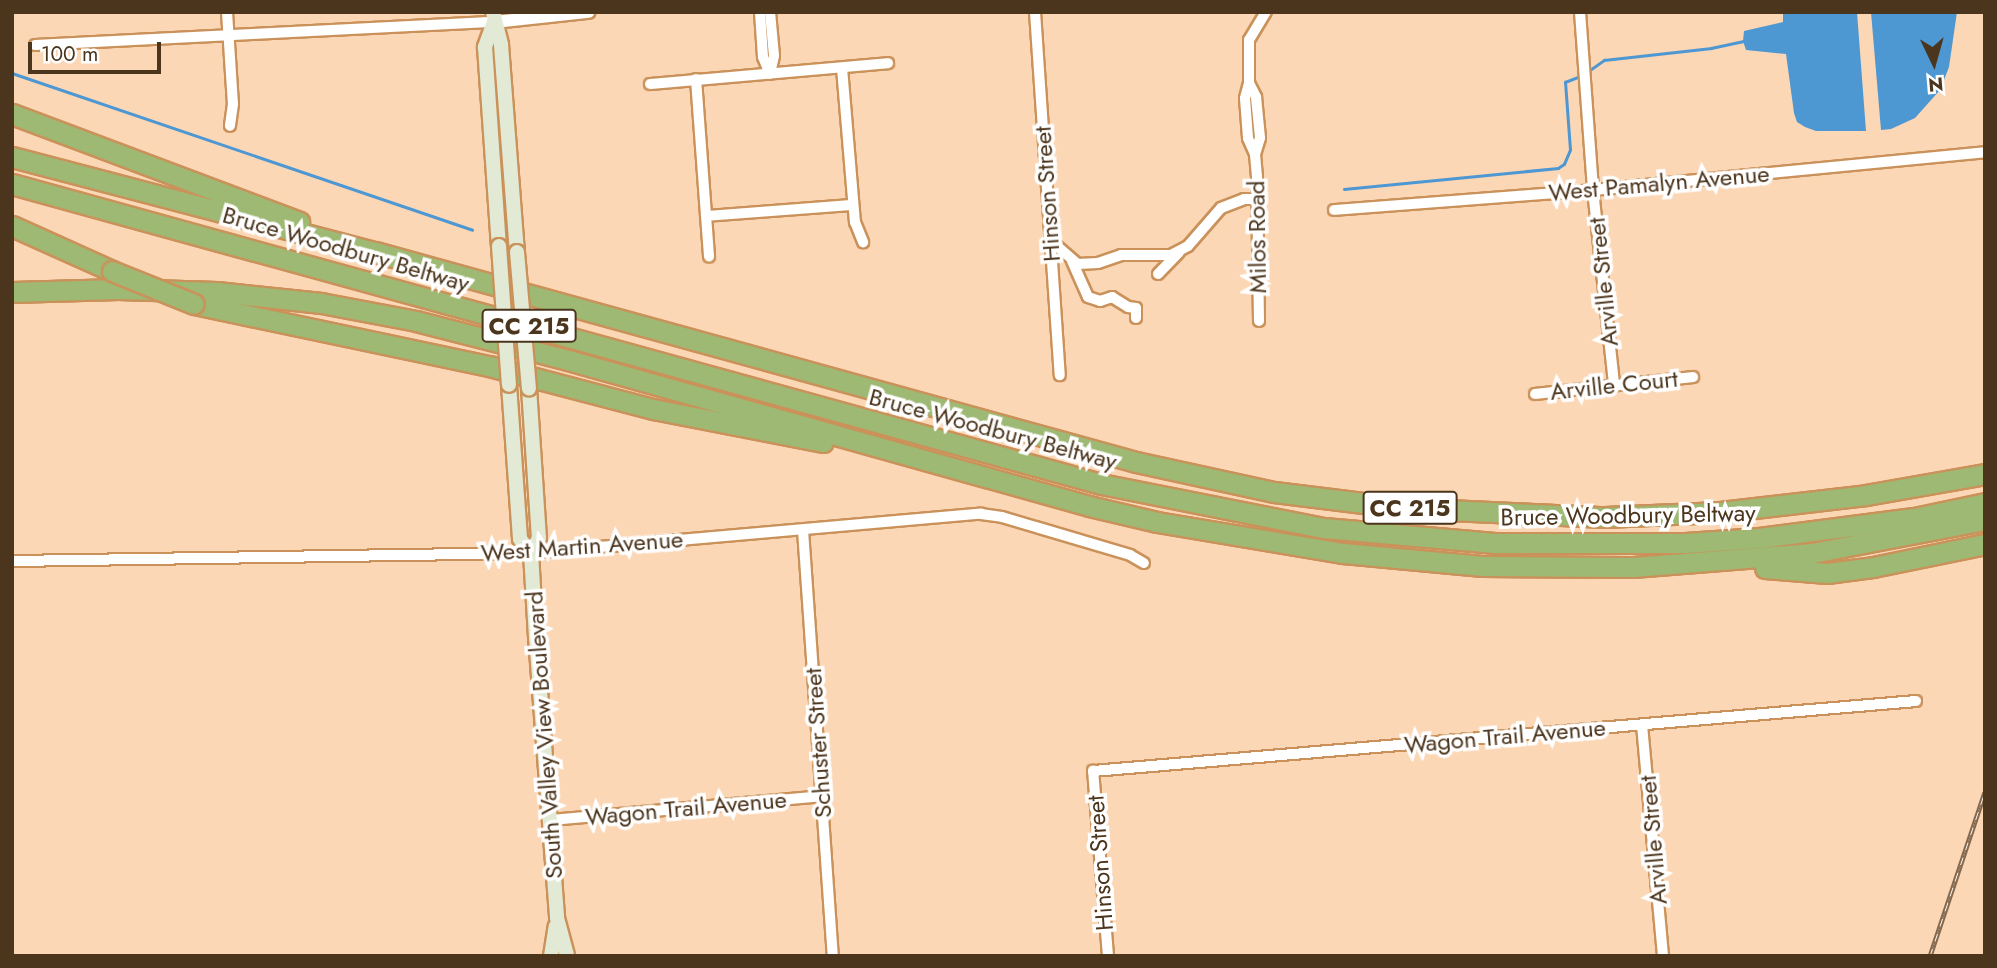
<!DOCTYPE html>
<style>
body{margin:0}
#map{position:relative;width:1997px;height:968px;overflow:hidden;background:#fbd7b6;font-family:Jost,sans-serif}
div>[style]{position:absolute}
.water>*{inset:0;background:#4d97d3}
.stream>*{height:2.5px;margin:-1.25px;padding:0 1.25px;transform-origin:1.25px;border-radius:1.25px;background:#4d97d3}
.roads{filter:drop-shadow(2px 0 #ca925a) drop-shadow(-2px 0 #ca925a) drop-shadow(0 2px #ca925a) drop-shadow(0 -2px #ca925a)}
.minor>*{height:10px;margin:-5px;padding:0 5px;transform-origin:5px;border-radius:5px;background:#fff}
.tertiary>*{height:12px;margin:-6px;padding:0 6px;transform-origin:6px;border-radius:6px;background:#fff}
.secondary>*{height:14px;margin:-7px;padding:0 7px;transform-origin:7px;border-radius:7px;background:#e2ead5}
.motorway>*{height:19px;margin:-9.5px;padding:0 9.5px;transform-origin:9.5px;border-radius:9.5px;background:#9eb973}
.rail>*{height:5px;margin-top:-2.5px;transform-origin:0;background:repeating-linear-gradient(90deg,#fff 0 8px,#83684d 0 16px);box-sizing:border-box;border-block:2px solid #83684d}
.bridges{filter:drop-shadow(2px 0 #ca925a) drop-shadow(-2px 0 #ca925a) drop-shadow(0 2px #ca925a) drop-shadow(0 -2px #ca925a)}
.secondary-bridge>*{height:14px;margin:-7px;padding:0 7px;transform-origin:7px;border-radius:7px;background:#e2ead5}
.motorway-bridge>*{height:19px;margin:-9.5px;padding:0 9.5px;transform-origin:9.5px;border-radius:9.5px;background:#9eb973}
span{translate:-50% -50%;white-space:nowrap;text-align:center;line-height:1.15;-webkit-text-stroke:7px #fff;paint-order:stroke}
.shield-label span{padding:2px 5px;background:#fff;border:2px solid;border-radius:5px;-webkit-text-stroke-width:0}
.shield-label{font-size:23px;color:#4c351d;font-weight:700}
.street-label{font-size:24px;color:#4c351d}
.frame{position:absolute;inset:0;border:14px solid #4c351d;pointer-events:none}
.north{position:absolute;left:1899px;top:28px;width:70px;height:70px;-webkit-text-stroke:5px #fff;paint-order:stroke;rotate:175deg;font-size:19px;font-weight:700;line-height:28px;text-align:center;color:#4c351d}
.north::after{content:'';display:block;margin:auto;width:24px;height:32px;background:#4c351d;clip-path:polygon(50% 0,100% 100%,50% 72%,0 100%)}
.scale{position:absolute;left:28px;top:42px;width:133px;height:32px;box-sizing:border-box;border:4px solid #4c351d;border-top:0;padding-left:9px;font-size:21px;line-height:24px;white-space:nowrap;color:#4c351d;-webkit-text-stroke:5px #fff;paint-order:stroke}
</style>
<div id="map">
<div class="water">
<i style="clip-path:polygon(1783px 12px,1857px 12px,1866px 131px,1816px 131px,1805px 127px,1797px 122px,1794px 113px,1786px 54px,1746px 50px,1743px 41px,1744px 31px,1783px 22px)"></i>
<i style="clip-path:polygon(1871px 12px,1957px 12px,1949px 67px,1940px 90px,1915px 118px,1891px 129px,1881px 130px)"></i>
</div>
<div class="stream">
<i style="left:1587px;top:72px;width:21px;rotate:-35deg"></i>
<i style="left:1604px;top:60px;width:108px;rotate:-6.4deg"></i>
<i style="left:1711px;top:48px;width:33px;rotate:-12deg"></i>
<i style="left:12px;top:73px;width:486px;rotate:18.8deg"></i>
<i style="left:1344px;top:189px;width:215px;rotate:-5.6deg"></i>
<i style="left:1558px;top:168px;width:7px;rotate:-34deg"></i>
<i style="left:1564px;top:164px;width:15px;rotate:-67deg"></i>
<i style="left:1570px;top:150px;width:68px;rotate:-94.2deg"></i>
<i style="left:1565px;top:82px;width:17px;rotate:-21deg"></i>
</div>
<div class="roads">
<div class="minor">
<i style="left:227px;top:12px;width:92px;rotate:86.3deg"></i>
<i style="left:233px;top:104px;width:22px;rotate:98deg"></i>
<i style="left:760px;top:12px;width:45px;rotate:86.2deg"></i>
<i style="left:763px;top:57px;width:18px;rotate:68deg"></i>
<i style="left:770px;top:12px;width:44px;rotate:84.8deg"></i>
<i style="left:774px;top:56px;width:18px;rotate:103deg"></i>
<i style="left:1035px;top:12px;width:364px;rotate:86.1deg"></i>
<i style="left:1580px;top:12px;width:178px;rotate:85.8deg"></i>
<i style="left:1593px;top:190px;width:195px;rotate:83.8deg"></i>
<i style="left:35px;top:45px;width:460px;rotate:-2.9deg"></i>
<i style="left:842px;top:68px;width:155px;rotate:85.2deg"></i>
<i style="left:855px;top:222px;width:22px;rotate:68deg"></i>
<i style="left:696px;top:79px;width:178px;rotate:85.8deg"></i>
<i style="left:1249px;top:83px;width:16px;rotate:63deg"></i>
<i style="left:1256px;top:97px;width:41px;rotate:84.4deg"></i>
<i style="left:1260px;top:138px;width:17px;rotate:107deg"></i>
<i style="left:650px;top:84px;width:239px;rotate:-5deg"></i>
<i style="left:1334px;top:210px;width:260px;rotate:-4.4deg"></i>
<i style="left:1593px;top:190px;width:394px;rotate:-5.5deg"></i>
<i style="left:706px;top:216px;width:147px;rotate:-4.3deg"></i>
<i style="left:1050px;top:240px;width:37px;rotate:41deg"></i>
<i style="left:1078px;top:264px;width:20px;rotate:-3deg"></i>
<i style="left:1098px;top:263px;width:24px;rotate:-19deg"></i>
<i style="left:1121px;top:255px;width:50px"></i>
<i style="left:1171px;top:255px;width:19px;rotate:-28deg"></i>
<i style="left:1188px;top:246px;width:50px;rotate:-49deg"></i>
<i style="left:1221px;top:208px;width:25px;rotate:-21deg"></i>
<i style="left:1244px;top:199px;width:13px"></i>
<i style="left:1072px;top:261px;width:39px;rotate:66deg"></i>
<i style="left:1088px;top:297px;width:13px;rotate:18deg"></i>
<i style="left:1100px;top:301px;width:13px;rotate:-18deg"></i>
<i style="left:1112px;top:297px;width:19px;rotate:32deg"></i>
<i style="left:1128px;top:307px;width:8px;rotate:7deg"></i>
<i style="left:1136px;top:308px;width:10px;rotate:90deg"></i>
<i style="left:1158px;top:274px;width:30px;rotate:-46deg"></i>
<i style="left:1259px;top:321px;width:144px;rotate:-90.8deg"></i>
<i style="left:1257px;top:177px;width:23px;rotate:-95deg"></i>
<i style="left:1255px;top:154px;width:17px;rotate:-114deg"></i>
<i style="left:1248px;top:138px;width:40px;rotate:-94.3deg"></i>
<i style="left:1245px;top:98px;width:16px;rotate:-75deg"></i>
<i style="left:1249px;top:83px;width:43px;rotate:-90deg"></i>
<i style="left:1249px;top:40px;width:33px;rotate:-59deg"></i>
<i style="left:1535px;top:394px;width:159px;rotate:-6.1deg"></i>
<i style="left:803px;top:530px;width:427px;rotate:86deg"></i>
<i style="left:12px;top:561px;width:519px;rotate:-0.88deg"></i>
<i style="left:531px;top:553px;width:452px;rotate:-5deg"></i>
<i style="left:981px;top:514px;width:21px;rotate:8deg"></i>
<i style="left:1002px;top:517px;width:134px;rotate:16.5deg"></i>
<i style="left:1130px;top:555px;width:16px;rotate:30deg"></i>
<i style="left:1642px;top:725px;width:232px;rotate:84.8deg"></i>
<i style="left:550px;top:820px;width:273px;rotate:-5deg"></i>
<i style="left:1108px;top:956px;width:186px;rotate:-94.6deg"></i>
<i style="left:1093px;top:771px;width:826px;rotate:-4.86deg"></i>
</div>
<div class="tertiary">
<i style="left:494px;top:22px;width:95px;rotate:-6.1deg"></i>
</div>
<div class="secondary">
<i style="left:493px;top:12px;width:34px;rotate:76deg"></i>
<i style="left:501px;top:45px;width:208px;rotate:85.6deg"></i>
<i style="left:494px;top:22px;width:27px;rotate:110deg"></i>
<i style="left:485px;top:47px;width:199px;rotate:86deg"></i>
<i style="left:509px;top:385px;width:154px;rotate:85.9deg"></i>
<i style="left:520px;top:539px;width:18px;rotate:52deg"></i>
<i style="left:529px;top:388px;width:150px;rotate:86.2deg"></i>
<i style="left:539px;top:538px;width:17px;rotate:118deg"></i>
<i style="left:531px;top:553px;width:84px;rotate:86.6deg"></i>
<i style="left:536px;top:637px;width:282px;rotate:85.7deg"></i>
<i style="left:557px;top:918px;width:39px;rotate:75deg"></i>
<i style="left:551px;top:956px;width:30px;rotate:-81deg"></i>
</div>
<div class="motorway">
<i style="left:12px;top:114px;width:307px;rotate:20.6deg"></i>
<i style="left:12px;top:157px;width:375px;rotate:14.7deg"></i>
<i style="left:375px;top:252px;width:789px;rotate:15.43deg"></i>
<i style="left:1136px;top:462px;width:141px;rotate:12.3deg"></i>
<i style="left:1274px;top:492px;width:131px;rotate:7deg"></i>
<i style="left:1404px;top:508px;width:201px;rotate:2.6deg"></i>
<i style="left:1605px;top:517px;width:115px;rotate:-2.5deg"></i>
<i style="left:1720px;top:512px;width:147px;rotate:-6.6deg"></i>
<i style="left:1866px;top:495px;width:121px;rotate:-10deg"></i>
<i style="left:12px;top:184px;width:1130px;rotate:15.4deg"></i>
<i style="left:1101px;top:484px;width:227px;rotate:11.2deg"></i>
<i style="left:1324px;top:528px;width:174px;rotate:5deg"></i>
<i style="left:1497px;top:543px;width:188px"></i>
<i style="left:1685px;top:543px;width:74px;rotate:-3.9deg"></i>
<i style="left:1759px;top:538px;width:156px;rotate:-7.4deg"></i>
<i style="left:1914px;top:518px;width:73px;rotate:-11.9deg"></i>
<i style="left:12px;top:226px;width:110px;rotate:24.2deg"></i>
<i style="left:12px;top:292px;width:106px;rotate:-1.6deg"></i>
<i style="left:118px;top:289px;width:99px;rotate:1.7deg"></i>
<i style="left:217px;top:292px;width:105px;rotate:6deg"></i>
<i style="left:321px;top:303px;width:97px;rotate:10.7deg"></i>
<i style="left:416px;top:321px;width:157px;rotate:14.4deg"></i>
<i style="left:568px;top:360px;width:541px;rotate:15.65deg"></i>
<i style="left:1089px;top:506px;width:70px;rotate:13.2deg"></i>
<i style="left:1157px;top:522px;width:189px;rotate:9.5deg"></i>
<i style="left:1343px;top:553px;width:140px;rotate:5.3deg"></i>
<i style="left:1482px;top:566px;width:151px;rotate:0.4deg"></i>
<i style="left:1633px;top:567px;width:180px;rotate:-4.5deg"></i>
<i style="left:1812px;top:553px;width:176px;rotate:-10.8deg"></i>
<i style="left:194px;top:304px;width:301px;rotate:11.9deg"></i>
<i style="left:489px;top:366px;width:170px;rotate:14.7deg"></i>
<i style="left:653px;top:409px;width:173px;rotate:11deg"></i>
<i style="left:1765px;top:568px;width:62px;rotate:4.6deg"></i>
<i style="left:1827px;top:573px;width:46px;rotate:-7.4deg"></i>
<i style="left:1873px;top:567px;width:114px;rotate:-11.6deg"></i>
</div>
</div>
<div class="rail">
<i style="left:1930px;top:956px;width:173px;rotate:-71.5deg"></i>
</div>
<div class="bridges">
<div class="secondary-bridge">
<i style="left:499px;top:246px;width:139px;rotate:85.9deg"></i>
<i style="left:517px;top:252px;width:137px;rotate:85deg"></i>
</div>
<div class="motorway-bridge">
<i style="left:112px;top:271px;width:88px;rotate:21.9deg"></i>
</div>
</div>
<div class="shield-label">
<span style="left:529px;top:326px">CC 215</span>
<span style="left:1410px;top:508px">CC 215</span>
</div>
<div class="street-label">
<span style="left:1659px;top:183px;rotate:-5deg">West Pamalyn Avenue</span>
<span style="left:1047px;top:194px;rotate:-94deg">Hinson Street</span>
<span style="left:1257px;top:237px;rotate:-91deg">Milos Road</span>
<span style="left:346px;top:249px;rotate:16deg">Bruce Woodbury Beltway</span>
<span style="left:1603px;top:282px;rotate:-96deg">Arville Street</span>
<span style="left:1614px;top:385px;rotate:-6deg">Arville Court</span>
<span style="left:993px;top:429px;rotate:15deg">Bruce Woodbury Beltway</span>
<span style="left:1628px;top:515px;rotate:-1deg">Bruce Woodbury Beltway</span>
<span style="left:582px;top:546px;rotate:-4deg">West Martin Avenue</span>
<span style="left:544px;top:735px;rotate:-94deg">South Valley View Boulevard</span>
<span style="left:1505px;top:736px;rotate:-5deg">Wagon Trail Avenue</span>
<span style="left:818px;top:743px;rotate:-94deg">Schuster Street</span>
<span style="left:686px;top:808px;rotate:-5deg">Wagon Trail Avenue</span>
<span style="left:1653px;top:840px;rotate:-95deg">Arville Street</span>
<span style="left:1100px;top:863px;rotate:-94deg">Hinson Street</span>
</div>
<div class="frame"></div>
<div class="north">N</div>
<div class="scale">100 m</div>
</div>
